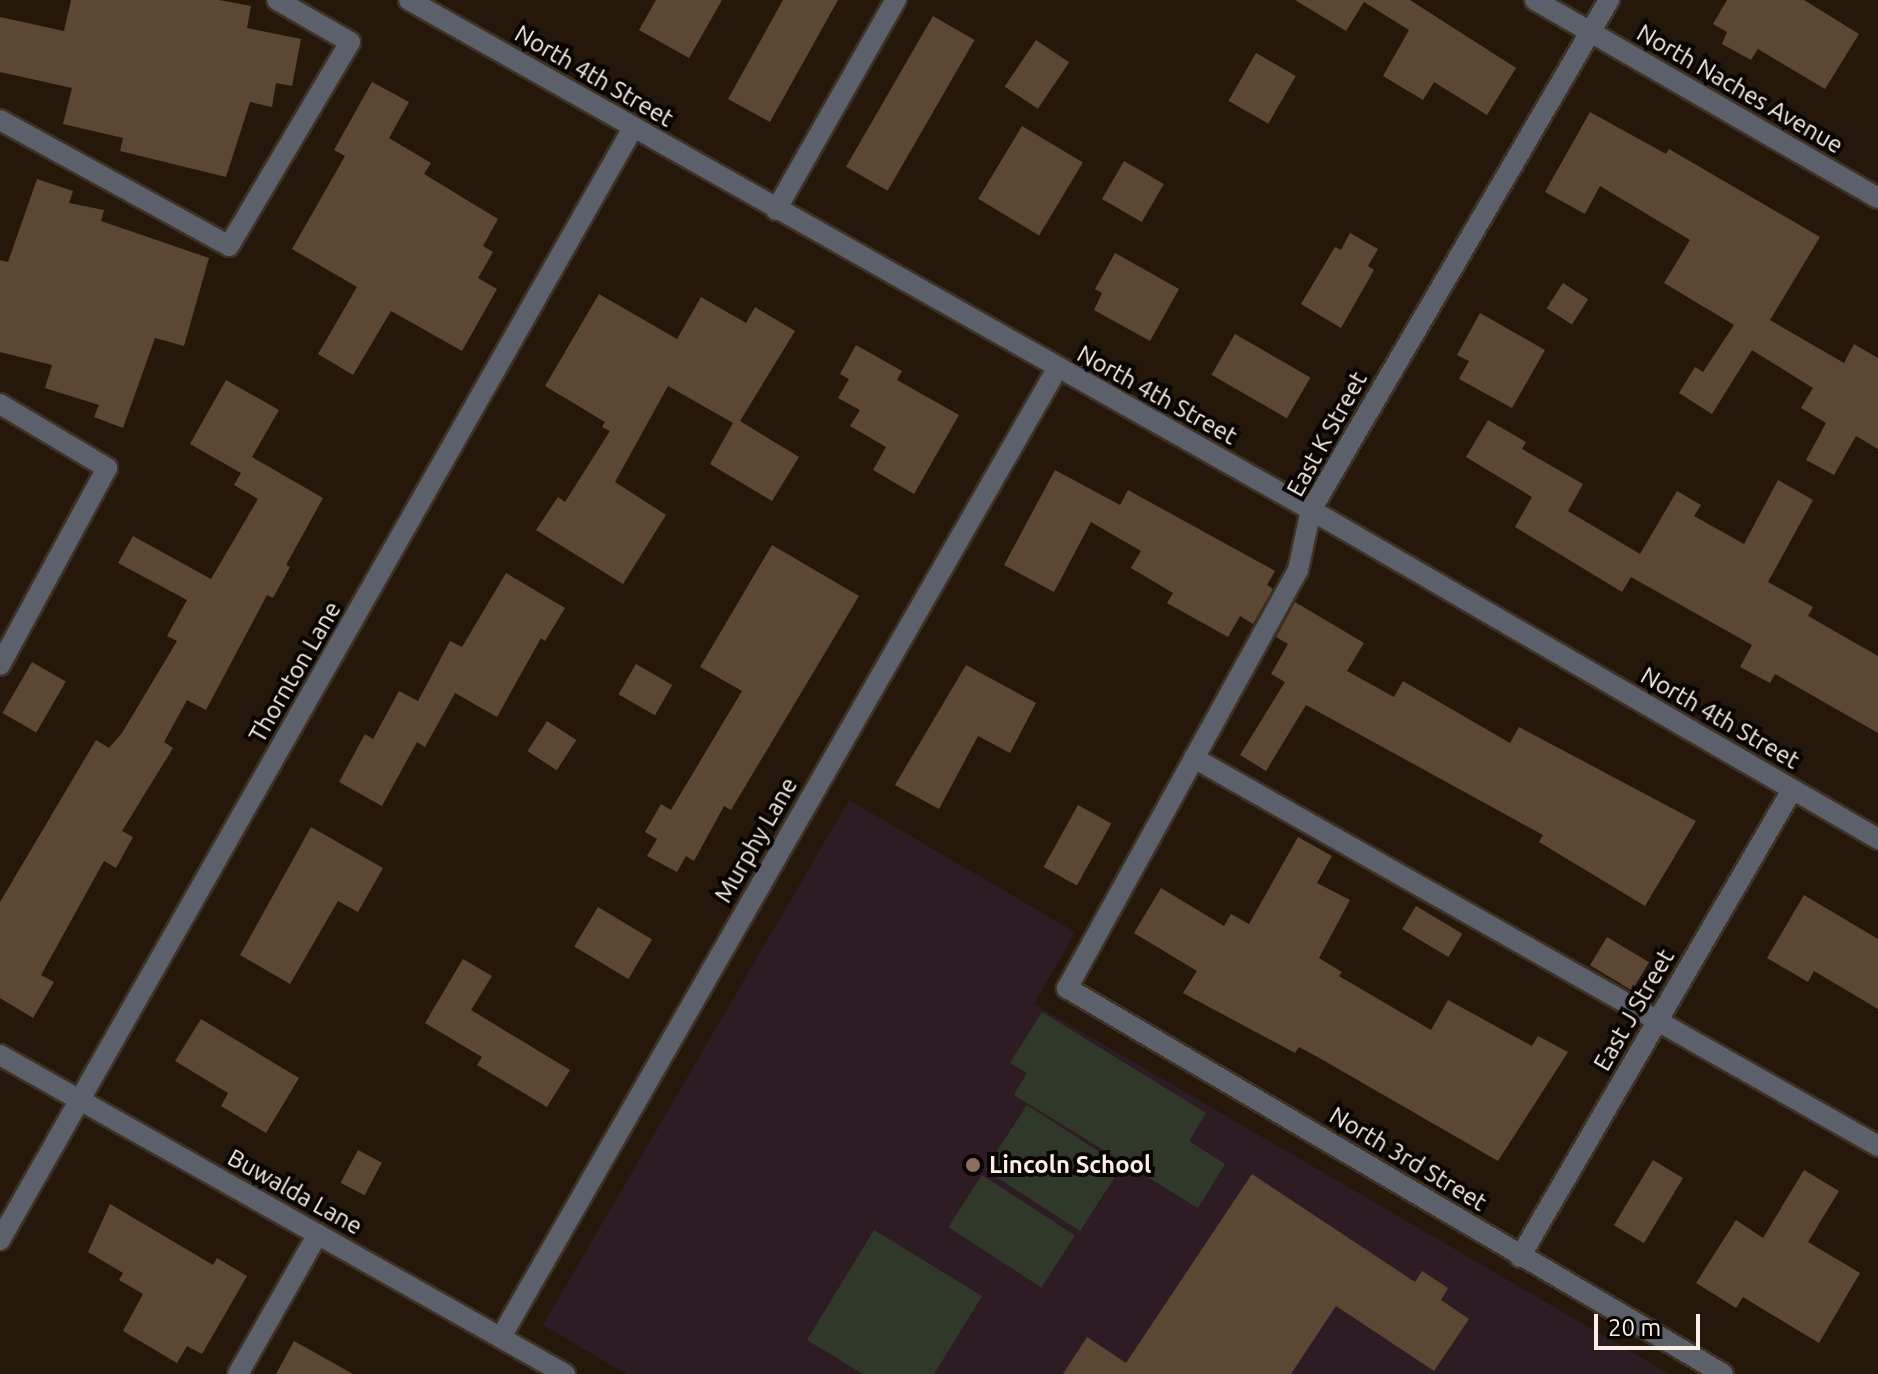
<!DOCTYPE html>
<style>
body{margin:0}
#map{position:relative;width:1878px;height:1374px;overflow:hidden;background:#25180b;font-family:Ubuntu,sans-serif}
div>[style]{position:absolute}
.education>*{inset:0;background:#2e1c24}
.green>*{inset:0;background:#303929;transform-origin:0 0}
.building>*{inset:0;background:#5c4734;transform-origin:0 0}
.roads{filter:drop-shadow(2px 0 #3e3225) drop-shadow(-2px 0 #3e3225) drop-shadow(0 2px #3e3225) drop-shadow(0 -2px #3e3225)}
.service>*{height:20px;margin:-10px;padding:0 10px;transform-origin:10px;border-radius:10px;background:#5b606b}
.minor>*{height:20px;margin:-10px;padding:0 10px;transform-origin:10px;border-radius:10px;background:#5b606b}
.dots>*{width:22px;height:22px;translate:-50% -50%;box-sizing:border-box;border:4px solid #0a0502;border-radius:50%}
span{translate:-50% -50%;white-space:nowrap;text-align:center;line-height:1.15;-webkit-text-stroke:8px #0a0502;paint-order:stroke}
.street-label{font-size:24px;color:#f9efe7}
.poi-label{font-size:24px;color:#f9efe7;font-weight:700}
.left{translate:0 -50%;text-align:left}
.scale{position:absolute;left:1594px;top:1314px;width:106px;height:36px;box-sizing:border-box;border:4px solid #f9efe7;border-top:0;padding-left:10px;font-size:24px;line-height:28px;white-space:nowrap;color:#f9efe7;-webkit-text-stroke:6px #0a0502;paint-order:stroke}
</style>
<div id="map">
<div class="education">
<i style="clip-path:polygon(849px 800px,1075px 932px,1034px 1004px,1669px 1374px,626px 1374px,543px 1325px)"></i>
</div>
<div class="green">
<i style="clip-path:polygon(1042px 1012px,1206px 1113px,1189px 1141px,1225px 1164px,1198px 1208px,1014px 1095px,1027px 1073px,1010px 1063px)"></i>
<i style="left:1027px;top:1105px;width:113px;height:77px;rotate:33deg"></i>
<i style="left:982px;top:1175px;width:111px;height:62px;rotate:33deg"></i>
<i style="clip-path:polygon(874px 1230px,982px 1296px,934px 1374px,863px 1374px,807px 1340px)"></i>
</div>
<div class="building">
<i style="clip-path:polygon(71px 0,219px 0,251px 6px,247px 28px,301px 39px,292px 86px,276px 83px,272px 107px,250px 102px,226px 177px,120px 151px,123px 138px,63px 124px,72px 88px,0 72px,0 17px,64px 31px)"></i>
<i style="clip-path:polygon(656px 0,722px 0,689px 58px,639px 30px)"></i>
<i style="clip-path:polygon(783px 0,838px 0,770px 122px,728px 99px)"></i>
<i style="clip-path:polygon(1295px 0,1410px 0,1516px 68px,1487px 115px,1434px 82px,1423px 100px,1383px 76px,1409px 30px,1364px 2px,1346px 31px)"></i>
<i style="clip-path:polygon(1727px 0,1804px 0,1859px 34px,1825px 89px,1758px 49px,1751px 60px,1722px 44px,1727px 32px,1713px 24px)"></i>
<i style="left:933px;top:16px;width:48px;height:174px;rotate:30deg"></i>
<i style="left:1036px;top:40px;width:40px;height:56px;rotate:34deg"></i>
<i style="left:1256px;top:53px;width:46px;height:55px;rotate:30deg"></i>
<i style="clip-path:polygon(372px 82px,409px 102px,389px 138px,431px 163px,424px 174px,498px 219px,483px 246px,493px 252px,478px 278px,497px 289px,462px 351px,391px 311px,353px 375px,318px 354px,357px 287px,292px 249px,345px 156px,334px 150px)"></i>
<i style="clip-path:polygon(1590px 112px,1666px 154px,1669px 149px,1820px 237px,1770px 320px,1844px 363px,1854px 344px,1878px 358px,1878px 449px,1856px 436px,1834px 475px,1806px 460px,1826px 423px,1801px 408px,1813px 388px,1752px 350px,1712px 414px,1679px 393px,1695px 367px,1703px 372px,1734px 325px,1664px 283px,1690px 240px,1600px 186px,1585px 214px,1545px 192px)"></i>
<i style="left:1022px;top:126px;width:71px;height:85px;rotate:31deg"></i>
<i style="left:1124px;top:161px;width:46px;height:44px;rotate:30deg"></i>
<i style="clip-path:polygon(37px 179px,73px 191px,69px 203px,104px 210px,101px 221px,209px 258px,184px 346px,155px 338px,123px 428px,94px 417px,99px 405px,45px 388px,52px 365px,0 352px,0 260px,8px 262px)"></i>
<i style="clip-path:polygon(1350px 233px,1378px 249px,1368px 266px,1374px 270px,1341px 328px,1301px 304px,1335px 247px,1341px 250px)"></i>
<i style="clip-path:polygon(1115px 253px,1179px 289px,1150px 341px,1094px 310px,1102px 293px,1095px 289px)"></i>
<i style="left:1563px;top:283px;width:30px;height:30px;rotate:33deg"></i>
<i style="clip-path:polygon(599px 294px,677px 339px,701px 297px,746px 323px,755px 307px,795px 331px,740px 421px,799px 457px,772px 501px,710px 464px,733px 423px,668px 386px,615px 482px,666px 515px,623px 584px,536px 530px,558px 497px,565px 502px,610px 431px,602px 427px,605px 422px,545px 386px)"></i>
<i style="clip-path:polygon(1480px 313px,1545px 350px,1512px 408px,1459px 379px,1469px 361px,1457px 355px)"></i>
<i style="left:1235px;top:334px;width:87px;height:47px;rotate:30deg"></i>
<i style="clip-path:polygon(856px 345px,902px 371px,897px 380px,959px 415px,914px 494px,873px 470px,886px 447px,850px 426px,860px 410px,838px 398px,849px 379px,840px 374px)"></i>
<i style="clip-path:polygon(226px 380px,279px 410px,252px 457px,323px 498px,286px 565px,290px 567px,273px 598px,267px 595px,206px 710px,187px 700px,164px 742px,173px 748px,122px 831px,133px 837px,116px 868px,104px 861px,41px 975px,54px 982px,33px 1018px,0 998px,0 902px,96px 740px,109px 748px,122px 733px,177px 641px,167px 636px,187px 600px,118px 563px,133px 536px,211px 579px,258px 499px,234px 485px,241px 473px,190px 444px)"></i>
<i style="clip-path:polygon(1488px 420px,1526px 442px,1522px 449px,1583px 484px,1568px 511px,1640px 554px,1677px 491px,1701px 505px,1694px 516px,1744px 544px,1778px 480px,1813px 500px,1768px 582px,1813px 607px,1808px 616px,1878px 656px,1878px 733px,1775px 674px,1770px 683px,1740px 667px,1752px 645px,1631px 577px,1622px 592px,1515px 527px,1532px 497px,1466px 457px)"></i>
<i style="clip-path:polygon(1055px 470px,1120px 505px,1128px 490px,1275px 571px,1267px 585px,1273px 589px,1253px 624px,1240px 616px,1228px 637px,1167px 603px,1173px 593px,1131px 568px,1141px 551px,1091px 522px,1054px 592px,1004px 565px)"></i>
<i style="clip-path:polygon(772px 545px,859px 596px,731px 810px,724px 806px,694px 861px,686px 856px,677px 872px,647px 856px,657px 839px,645px 832px,661px 804px,671px 810px,742px 691px,700px 667px)"></i>
<i style="clip-path:polygon(506px 573px,565px 608px,545px 641px,541px 638px,497px 717px,455px 693px,425px 747px,417px 742px,382px 806px,339px 782px,365px 734px,373px 739px,399px 691px,418px 701px,450px 641px,462px 647px)"></i>
<i style="clip-path:polygon(1295px 602px,1364px 643px,1347px 671px,1394px 697px,1403px 681px,1510px 743px,1519px 727px,1696px 821px,1645px 906px,1539px 842px,1543px 835px,1306px 705px,1266px 771px,1240px 755px,1285px 682px,1271px 674px,1288px 644px,1276px 637px)"></i>
<i style="left:32px;top:662px;width:39px;height:59px;rotate:30deg"></i>
<i style="left:636px;top:664px;width:42px;height:35px;rotate:30deg"></i>
<i style="clip-path:polygon(966px 665px,1036px 703px,1010px 753px,978px 736px,939px 809px,895px 785px)"></i>
<i style="left:547px;top:721px;width:35px;height:36px;rotate:33deg"></i>
<i style="left:1078px;top:805px;width:38px;height:71px;rotate:29deg"></i>
<i style="clip-path:polygon(311px 827px,383px 868px,358px 912px,338px 901px,290px 984px,240px 955px)"></i>
<i style="clip-path:polygon(1298px 837px,1332px 856px,1317px 883px,1350px 900px,1319px 958px,1342px 972px,1339px 976px,1431px 1030px,1448px 1000px,1532px 1046px,1538px 1036px,1568px 1052px,1498px 1161px,1316px 1056px,1299px 1047px,1295px 1053px,1183px 993px,1197px 971px,1134px 933px,1161px 888px,1224px 926px,1231px 914px,1249px 924px)"></i>
<i style="clip-path:polygon(1804px 895px,1878px 939px,1878px 1009px,1814px 971px,1808px 982px,1767px 958px)"></i>
<i style="left:1416px;top:906px;width:54px;height:27px;rotate:31deg"></i>
<i style="left:598px;top:907px;width:63px;height:46px;rotate:31deg"></i>
<i style="left:1607px;top:937px;width:49px;height:33px;rotate:31deg"></i>
<i style="clip-path:polygon(463px 959px,492px 976px,471px 1010px,570px 1070px,547px 1107px,477px 1065px,482px 1057px,425px 1023px)"></i>
<i style="clip-path:polygon(201px 1019px,299px 1078px,266px 1133px,221px 1106px,228px 1093px,175px 1061px)"></i>
<i style="left:358px;top:1150px;width:27px;height:37px;rotate:28deg"></i>
<i style="left:1653px;top:1160px;width:35px;height:76px;rotate:31deg"></i>
<i style="clip-path:polygon(1804px 1170px,1839px 1191px,1808px 1242px,1860px 1273px,1819px 1343px,1743px 1297px,1736px 1308px,1696px 1283px,1736px 1220px,1763px 1238px)"></i>
<i style="clip-path:polygon(1252px 1174px,1415px 1282px,1422px 1271px,1448px 1288px,1441px 1300px,1469px 1319px,1434px 1371px,1336px 1306px,1291px 1374px,1063px 1374px,1087px 1337px,1126px 1363px)"></i>
<i style="clip-path:polygon(110px 1204px,213px 1265px,217px 1258px,247px 1276px,202px 1354px,187px 1346px,177px 1363px,123px 1331px,143px 1294px,119px 1280px,123px 1273px,88px 1252px)"></i>
<i style="clip-path:polygon(294px 1341px,353px 1374px,276px 1374px)"></i>
</div>
<div class="roads">
<div class="service">
<i style="left:0;top:120px;width:261px;rotate:28.8deg"></i>
<i style="left:229px;top:246px;width:237px;rotate:-59.3deg"></i>
<i style="left:350px;top:42px;width:84px;rotate:-150.1deg"></i>
<i style="left:776px;top:210px;width:242px;rotate:-60.3deg"></i>
<i style="left:0;top:404px;width:125px;rotate:30.9deg"></i>
<i style="left:107px;top:468px;width:224px;rotate:118.5deg"></i>
<i style="left:1194px;top:758px;width:786px;rotate:29.56deg"></i>
</div>
<div class="minor">
<i style="left:409px;top:0;width:1036px;rotate:29.48deg"></i>
<i style="left:1311px;top:510px;width:656px;rotate:30.12deg"></i>
<i style="left:1535px;top:0;width:396px;rotate:30deg"></i>
<i style="left:1609px;top:0;width:591px;rotate:120.3deg"></i>
<i style="left:1311px;top:510px;width:61px;rotate:102.2deg"></i>
<i style="left:1298px;top:570px;width:478px;rotate:118.9deg"></i>
<i style="left:1067px;top:988px;width:761px;rotate:30.47deg"></i>
<i style="left:0;top:1055px;width:649px;rotate:29.45deg"></i>
<i style="left:0;top:1240px;width:1280px;rotate:-60.35deg"></i>
<i style="left:1520px;top:1257px;width:540px;rotate:-59.78deg"></i>
<i style="left:501px;top:1337px;width:1116px;rotate:-60.13deg"></i>
<i style="left:238px;top:1374px;width:161px;rotate:-60.3deg"></i>
</div>
</div>
<div class="dots">
<i style="left:973px;top:1165px;background:#8d6e63"></i>
</div>
<div class="street-label">
<span style="left:594px;top:76px;rotate:30deg">North 4th Street</span>
<span style="left:1740px;top:89px;rotate:30deg">North Naches Avenue</span>
<span style="left:1157px;top:395px;rotate:29deg">North 4th Street</span>
<span style="left:1327px;top:434px;rotate:-61deg">East K Street</span>
<span style="left:295px;top:672px;rotate:-60deg">Thornton Lane</span>
<span style="left:1720px;top:718px;rotate:30deg">North 4th Street</span>
<span style="left:756px;top:840px;rotate:-60deg">Murphy Lane</span>
<span style="left:1634px;top:1010px;rotate:-60deg">East J Street</span>
<span style="left:1408px;top:1159px;rotate:31deg">North 3rd Street</span>
<span style="left:295px;top:1192px;rotate:29deg">Buwalda Lane</span>
</div>
<div class="poi-label">
<span class="left" style="left:989px;top:1165px">Lincoln School</span>
</div>
<div class="scale">20 m</div>
</div>
